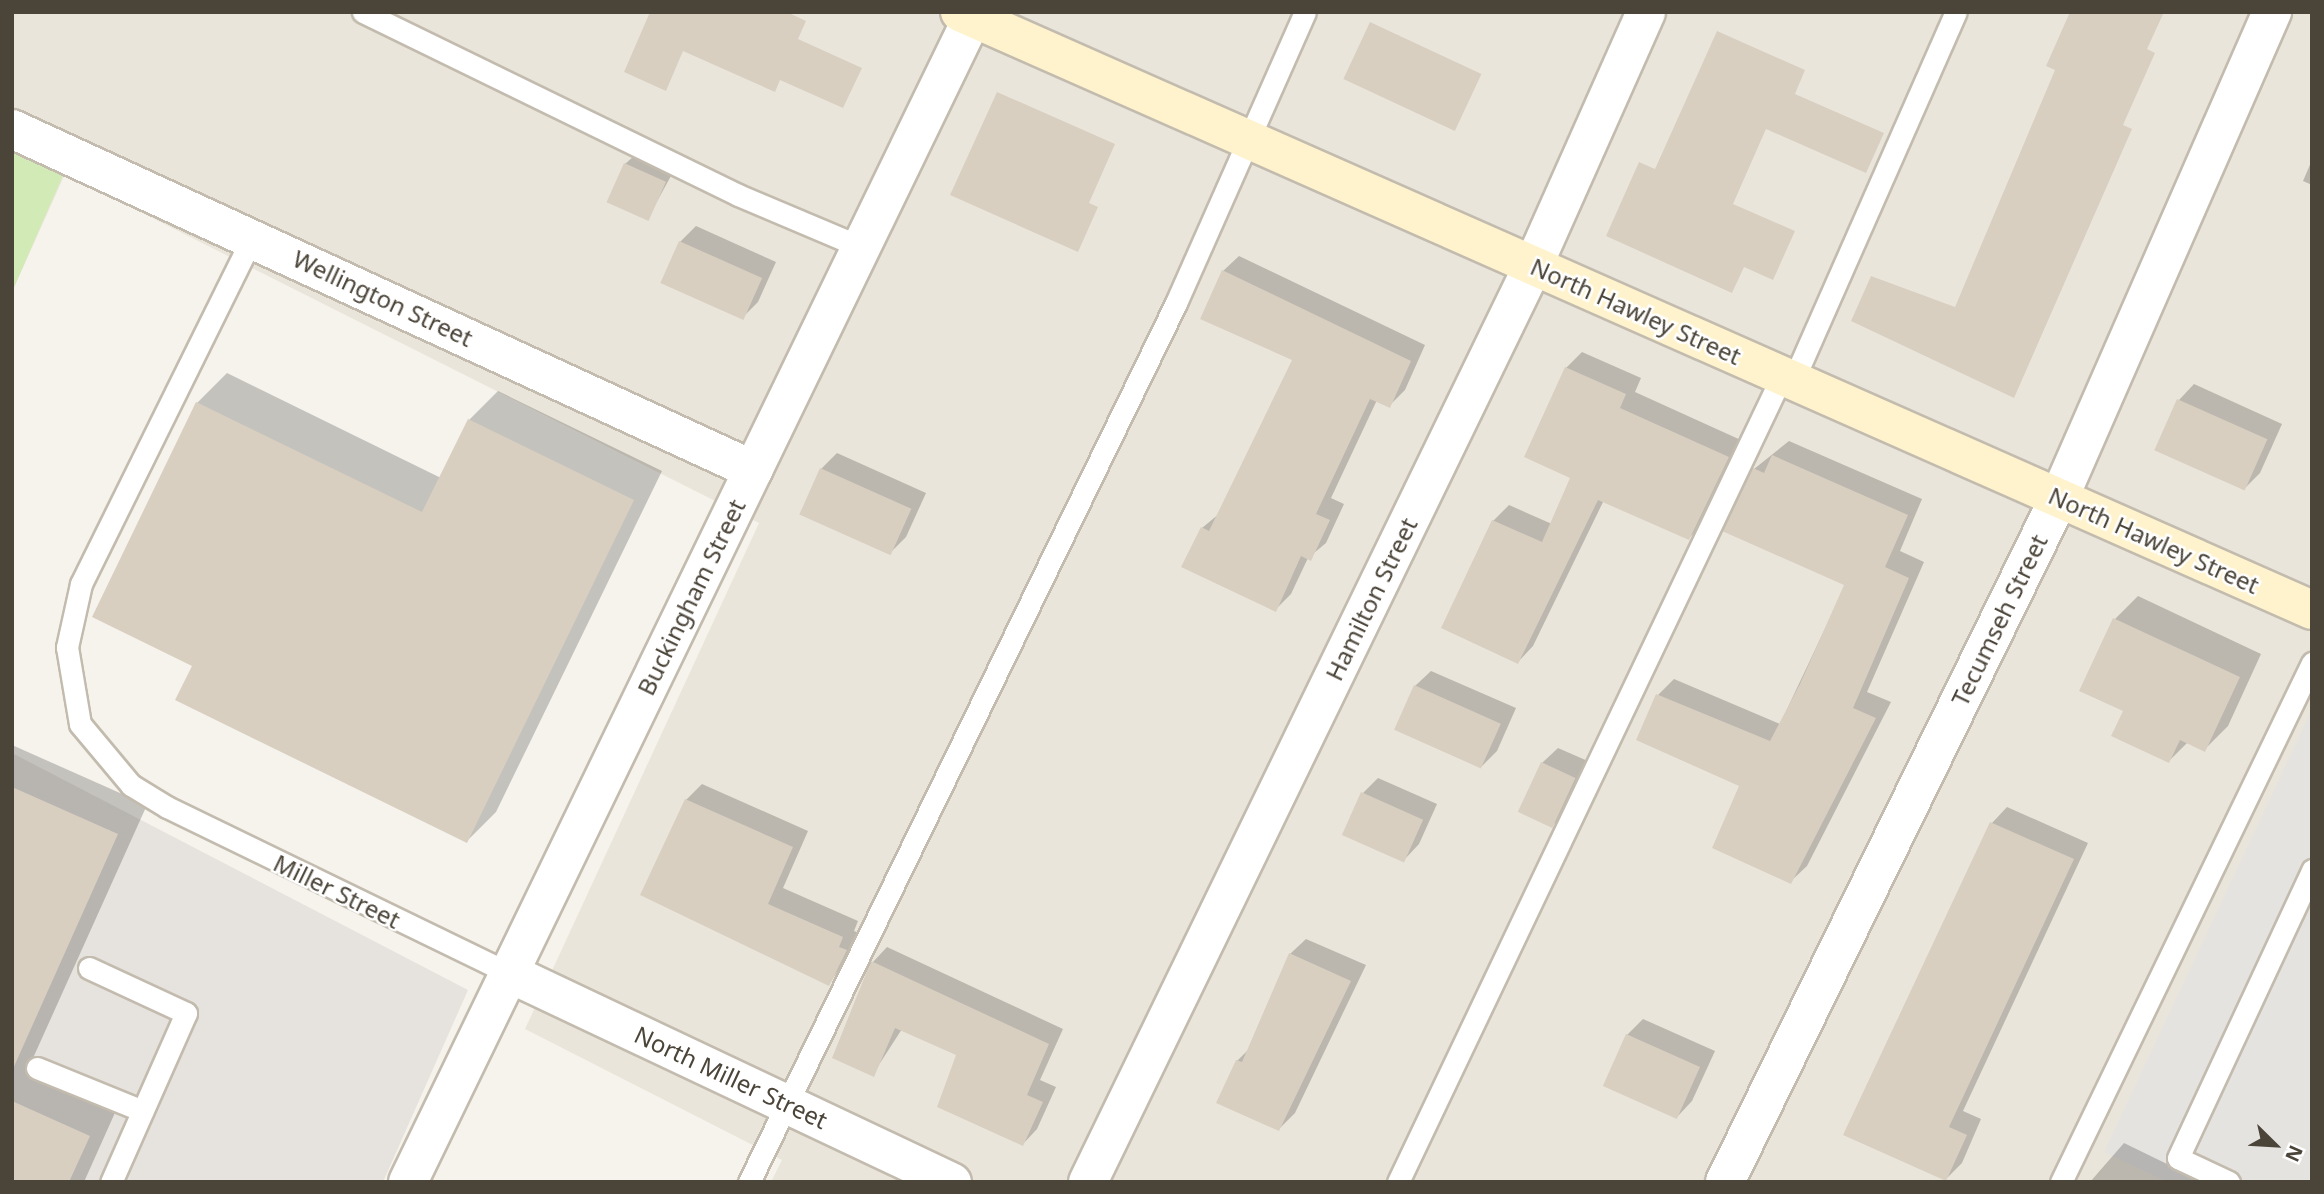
<!DOCTYPE html>
<style>
body{margin:0}
#map{position:relative;width:2324px;height:1194px;overflow:hidden;background:#f6f3ec;font-family:"Noto Sans",sans-serif}
div>[style]{position:absolute}
.residential>*{inset:0;background:#eae5da}
.industrial>*{inset:0;background:#e6e2dd}
.green>*{inset:0;background:#d2eab5}
.parking>*{inset:0;background:#e5e3e0}
.shadow>*{inset:0;background:#0003}
.building>*{inset:0;background:#d8cfc1;transform-origin:0 0}
.roads{filter:drop-shadow(2px 0 #c2bbae) drop-shadow(-2px 0 #c2bbae) drop-shadow(0 2px #c2bbae) drop-shadow(0 -2px #c2bbae)}
.lane>*{height:21px;margin:-10.5px;padding:0 10.5px;transform-origin:10.5px;border-radius:10.5px;background:#fff}
.street>*{height:38px;margin:-19px;padding:0 19px;transform-origin:19px;border-radius:19px;background:#fff}
.secondary>*{height:38px;margin:-19px;padding:0 19px;transform-origin:19px;border-radius:19px;background:#fff3cd}
span{translate:-50% -50%;white-space:nowrap;text-align:center;line-height:1.15;-webkit-text-stroke:5px #fff;paint-order:stroke}
.street-label{font-size:24px;color:#4b4439}
.frame{position:absolute;inset:0;border:14px solid #4b4439;pointer-events:none}
.north{position:absolute;left:2240px;top:1110px;width:70px;height:70px;-webkit-text-stroke:5px #fff;paint-order:stroke;rotate:114deg;font-size:19px;font-weight:700;line-height:28px;text-align:center;color:#4b4439}
.north::after{content:'';display:block;margin:auto;width:24px;height:32px;background:#4b4439;clip-path:polygon(50% 0,100% 100%,50% 72%,0 100%)}
</style>
<div id="map">
<div class="residential">
<i style="clip-path:polygon(12px 12px,2312px 12px,2312px 1182px,771px 1182px,782px 1160px,525px 1029px,759px 523px,65px 174px,12px 292px)"></i>
</div>
<div class="industrial">
<i style="clip-path:polygon(12px 753px,468px 990px,383px 1182px,12px 1182px)"></i>
</div>
<div class="green">
<i style="clip-path:polygon(12px 151px,64px 173px,12px 292px)"></i>
</div>
<div class="parking">
<i style="clip-path:polygon(2312px 709px,2312px 1182px,2168px 1182px,2104px 1152px)"></i>
</div>
<div class="shadow">
<i style="clip-path:polygon(633px 157px,672px 174px,648px 218px,625px 164px)"></i>
<i style="clip-path:polygon(2312px 160px,2312px 185px,2303px 181px)"></i>
<i style="clip-path:polygon(696px 226px,776px 262px,758px 302px,742px 318px,680px 242px)"></i>
<i style="clip-path:polygon(1239px 256px,1425px 345px,1405px 390px,1389px 406px,1377px 400px,1331px 498px,1344px 504px,1326px 543px,1308px 558px,1291px 594px,1275px 610px,1183px 566px,1202px 528px,1220px 513px,1295px 359px,1223px 271px)"></i>
<i style="clip-path:polygon(1582px 352px,1641px 378px,1635px 392px,1743px 441px,1705px 522px,1689px 538px,1604px 500px,1533px 646px,1518px 662px,1493px 521px,1509px 505px,1552px 524px,1573px 477px,1566px 368px)"></i>
<i style="clip-path:polygon(227px 373px,441px 478px,469px 420px,498px 391px,662px 471px,496px 812px,467px 841px,194px 665px,197px 403px)"></i>
<i style="clip-path:polygon(2194px 384px,2282px 424px,2260px 473px,2244px 489px,2179px 400px)"></i>
<i style="clip-path:polygon(1789px 441px,1922px 499px,1900px 551px,1924px 562px,1867px 692px,1891px 702px,1807px 866px,1791px 881px,1741px 785px,1658px 695px,1674px 679px,1780px 724px,1846px 584px,1725px 531px,1754px 469px)"></i>
<i style="clip-path:polygon(837px 453px,926px 493px,906px 537px,890px 553px,821px 469px)"></i>
<i style="clip-path:polygon(2138px 596px,2261px 654px,2228px 726px,2205px 749px,2188px 742px,2169px 761px,2125px 711px,2115px 619px)"></i>
<i style="clip-path:polygon(1431px 671px,1516px 708px,1497px 751px,1481px 767px,1415px 686px)"></i>
<i style="clip-path:polygon(12px 745px,147px 805px,29px 1067px,118px 1106px,84px 1182px,12px 1182px)"></i>
<i style="clip-path:polygon(1558px 748px,1590px 762px,1568px 810px,1552px 826px,1542px 763px)"></i>
<i style="clip-path:polygon(1378px 778px,1437px 804px,1419px 844px,1404px 860px,1363px 793px)"></i>
<i style="clip-path:polygon(702px 784px,808px 831px,783px 888px,858px 921px,854px 931px,862px 934px,829px 984px,643px 894px,686px 800px)"></i>
<i style="clip-path:polygon(2007px 807px,2088px 843px,1963px 1111px,1981px 1119px,1962px 1163px,1946px 1179px,1845px 1134px,1992px 823px)"></i>
<i style="clip-path:polygon(1306px 939px,1366px 965px,1295px 1113px,1279px 1129px,1237px 1061px,1250px 1048px,1290px 954px)"></i>
<i style="clip-path:polygon(887px 947px,1063px 1029px,1040px 1080px,1056px 1087px,1037px 1129px,1023px 1144px,958px 1054px,902px 1029px,873px 1074px,873px 962px)"></i>
<i style="clip-path:polygon(1643px 1019px,1715px 1051px,1692px 1101px,1677px 1117px,1627px 1035px)"></i>
<i style="clip-path:polygon(2124px 1143px,2204px 1182px,2090px 1182px)"></i>
</div>
<div class="building">
<i style="clip-path:polygon(650px 12px,787px 12px,806px 21px,798px 39px,862px 68px,843px 108px,780px 80px,775px 92px,683px 51px,666px 91px,624px 72px)"></i>
<i style="clip-path:polygon(2070px 12px,2164px 12px,2147px 49px,2155px 53px,2123px 125px,2132px 129px,2014px 398px,1851px 321px,1871px 276px,1955px 307px,2055px 70px,2046px 66px)"></i>
<i style="left:1370px;top:22px;width:123px;height:63px;rotate:25deg"></i>
<i style="clip-path:polygon(1717px 31px,1805px 70px,1795px 94px,1884px 133px,1866px 173px,1766px 129px,1733px 204px,1795px 231px,1773px 280px,1744px 267px,1732px 293px,1606px 236px,1639px 162px,1655px 169px)"></i>
<i style="clip-path:polygon(997px 92px,1115px 144px,1089px 203px,1098px 207px,1078px 252px,950px 195px)"></i>
<i style="left:624px;top:163px;width:46px;height:43px;rotate:24deg"></i>
<i style="left:679px;top:241px;width:91px;height:46px;rotate:24deg"></i>
<i style="clip-path:polygon(1222px 270px,1411px 361px,1390px 408px,1370px 399px,1316px 514px,1330px 520px,1311px 561px,1301px 556px,1276px 612px,1181px 567px,1201px 527px,1209px 531px,1292px 360px,1200px 319px)"></i>
<i style="clip-path:polygon(1565px 367px,1626px 394px,1620px 408px,1729px 457px,1689px 540px,1598px 500px,1518px 664px,1441px 628px,1492px 520px,1542px 542px,1570px 478px,1524px 457px)"></i>
<i style="left:2177px;top:399px;width:99px;height:56px;rotate:24deg"></i>
<i style="clip-path:polygon(196px 402px,422px 512px,468px 419px,634px 500px,467px 843px,175px 700px,192px 666px,92px 617px)"></i>
<i style="clip-path:polygon(1772px 455px,1908px 515px,1885px 567px,1909px 578px,1853px 708px,1876px 718px,1791px 884px,1712px 848px,1739px 786px,1636px 740px,1656px 694px,1770px 741px,1800px 684px,1844px 585px,1722px 531px,1753px 468px,1764px 473px)"></i>
<i style="left:820px;top:468px;width:100px;height:51px;rotate:24deg"></i>
<i style="clip-path:polygon(2113px 618px,2240px 677px,2205px 752px,2180px 740px,2169px 763px,2111px 736px,2123px 711px,2079px 691px)"></i>
<i style="left:1414px;top:685px;width:95px;height:49px;rotate:24deg"></i>
<i style="left:1541px;top:762px;width:38px;height:55px;rotate:25deg"></i>
<i style="clip-path:polygon(12px 787px,118px 834px,12px 1071px)"></i>
<i style="left:1361px;top:792px;width:68px;height:47px;rotate:24deg"></i>
<i style="clip-path:polygon(685px 799px,793px 847px,768px 904px,843px 937px,839px 947px,847px 950px,829px 986px,640px 895px)"></i>
<i style="clip-path:polygon(1990px 822px,2074px 859px,1949px 1127px,1967px 1135px,1946px 1181px,1843px 1135px)"></i>
<i style="clip-path:polygon(1289px 953px,1351px 981px,1279px 1131px,1216px 1103px,1236px 1060px,1242px 1062px)"></i>
<i style="clip-path:polygon(871px 961px,1049px 1044px,1027px 1095px,1043px 1102px,1023px 1146px,937px 1107px,956px 1055px,895px 1028px,874px 1077px,832px 1058px)"></i>
<i style="left:1626px;top:1034px;width:81px;height:57px;rotate:24deg"></i>
<i style="clip-path:polygon(12px 1101px,90px 1136px,69px 1182px,12px 1182px)"></i>
</div>
<div class="roads">
<div class="lane">
<i style="left:363px;top:12px;width:417px;rotate:26deg"></i>
<i style="left:738px;top:195px;width:134px;rotate:22.9deg"></i>
<i style="left:252px;top:238px;width:386px;rotate:116.3deg"></i>
<i style="left:81px;top:584px;width:65px;rotate:102.5deg"></i>
<i style="left:67px;top:647px;width:78px;rotate:80.4deg"></i>
<i style="left:80px;top:724px;width:80px;rotate:50.1deg"></i>
<i style="left:131px;top:785px;width:42px;rotate:31.4deg"></i>
<i style="left:167px;top:807px;width:380px;rotate:25.9deg"></i>
<i style="left:1793px;top:381px;width:403px;rotate:-66.2deg"></i>
<i style="left:89px;top:968px;width:107px;rotate:24.9deg"></i>
<i style="left:186px;top:1013px;width:185px;rotate:113.9deg"></i>
<i style="left:37px;top:1068px;width:114px;rotate:22.1deg"></i>
<i style="left:749px;top:1182px;width:977px;rotate:-64.09deg"></i>
<i style="left:1176px;top:303px;width:318px;rotate:-66.1deg"></i>
<i style="left:1398px;top:1182px;width:893px;rotate:-64.53deg"></i>
<i style="left:2061px;top:1182px;width:577px;rotate:-64.19deg"></i>
<i style="left:2229px;top:1182px;width:56px;rotate:-154.8deg"></i>
<i style="left:2178px;top:1158px;width:318px;rotate:-65deg"></i>
</div>
<div class="street">
<i style="left:12px;top:129px;width:816px;rotate:24.71deg"></i>
<i style="left:509px;top:973px;width:490px;rotate:25.3deg"></i>
<i style="left:408px;top:1182px;width:1300px;rotate:-64.14deg"></i>
<i style="left:1088px;top:1182px;width:1018px;rotate:-64.09deg"></i>
<i style="left:1533px;top:266px;width:278px;rotate:-66deg"></i>
<i style="left:1725px;top:1182px;width:761px;rotate:-63.97deg"></i>
<i style="left:2059px;top:498px;width:531px;rotate:-66.33deg"></i>
</div>
<div class="secondary">
<i style="left:960px;top:12px;width:1478px;rotate:23.86deg"></i>
</div>
</div>
<div class="street-label">
<span style="left:383px;top:298px;rotate:25deg">Wellington Street</span>
<span style="left:1636px;top:311px;rotate:24deg">North Hawley Street</span>
<span style="left:2154px;top:540px;rotate:24deg">North Hawley Street</span>
<span style="left:691px;top:597px;rotate:-64deg">Buckingham Street</span>
<span style="left:1371px;top:599px;rotate:-64deg">Hamilton Street</span>
<span style="left:1999px;top:620px;rotate:-64deg">Tecumseh Street</span>
<span style="left:337px;top:891px;rotate:26deg">Miller Street</span>
<span style="left:731px;top:1077px;rotate:25deg">North Miller Street</span>
</div>
<div class="frame"></div>
<div class="north">N</div>
</div>
